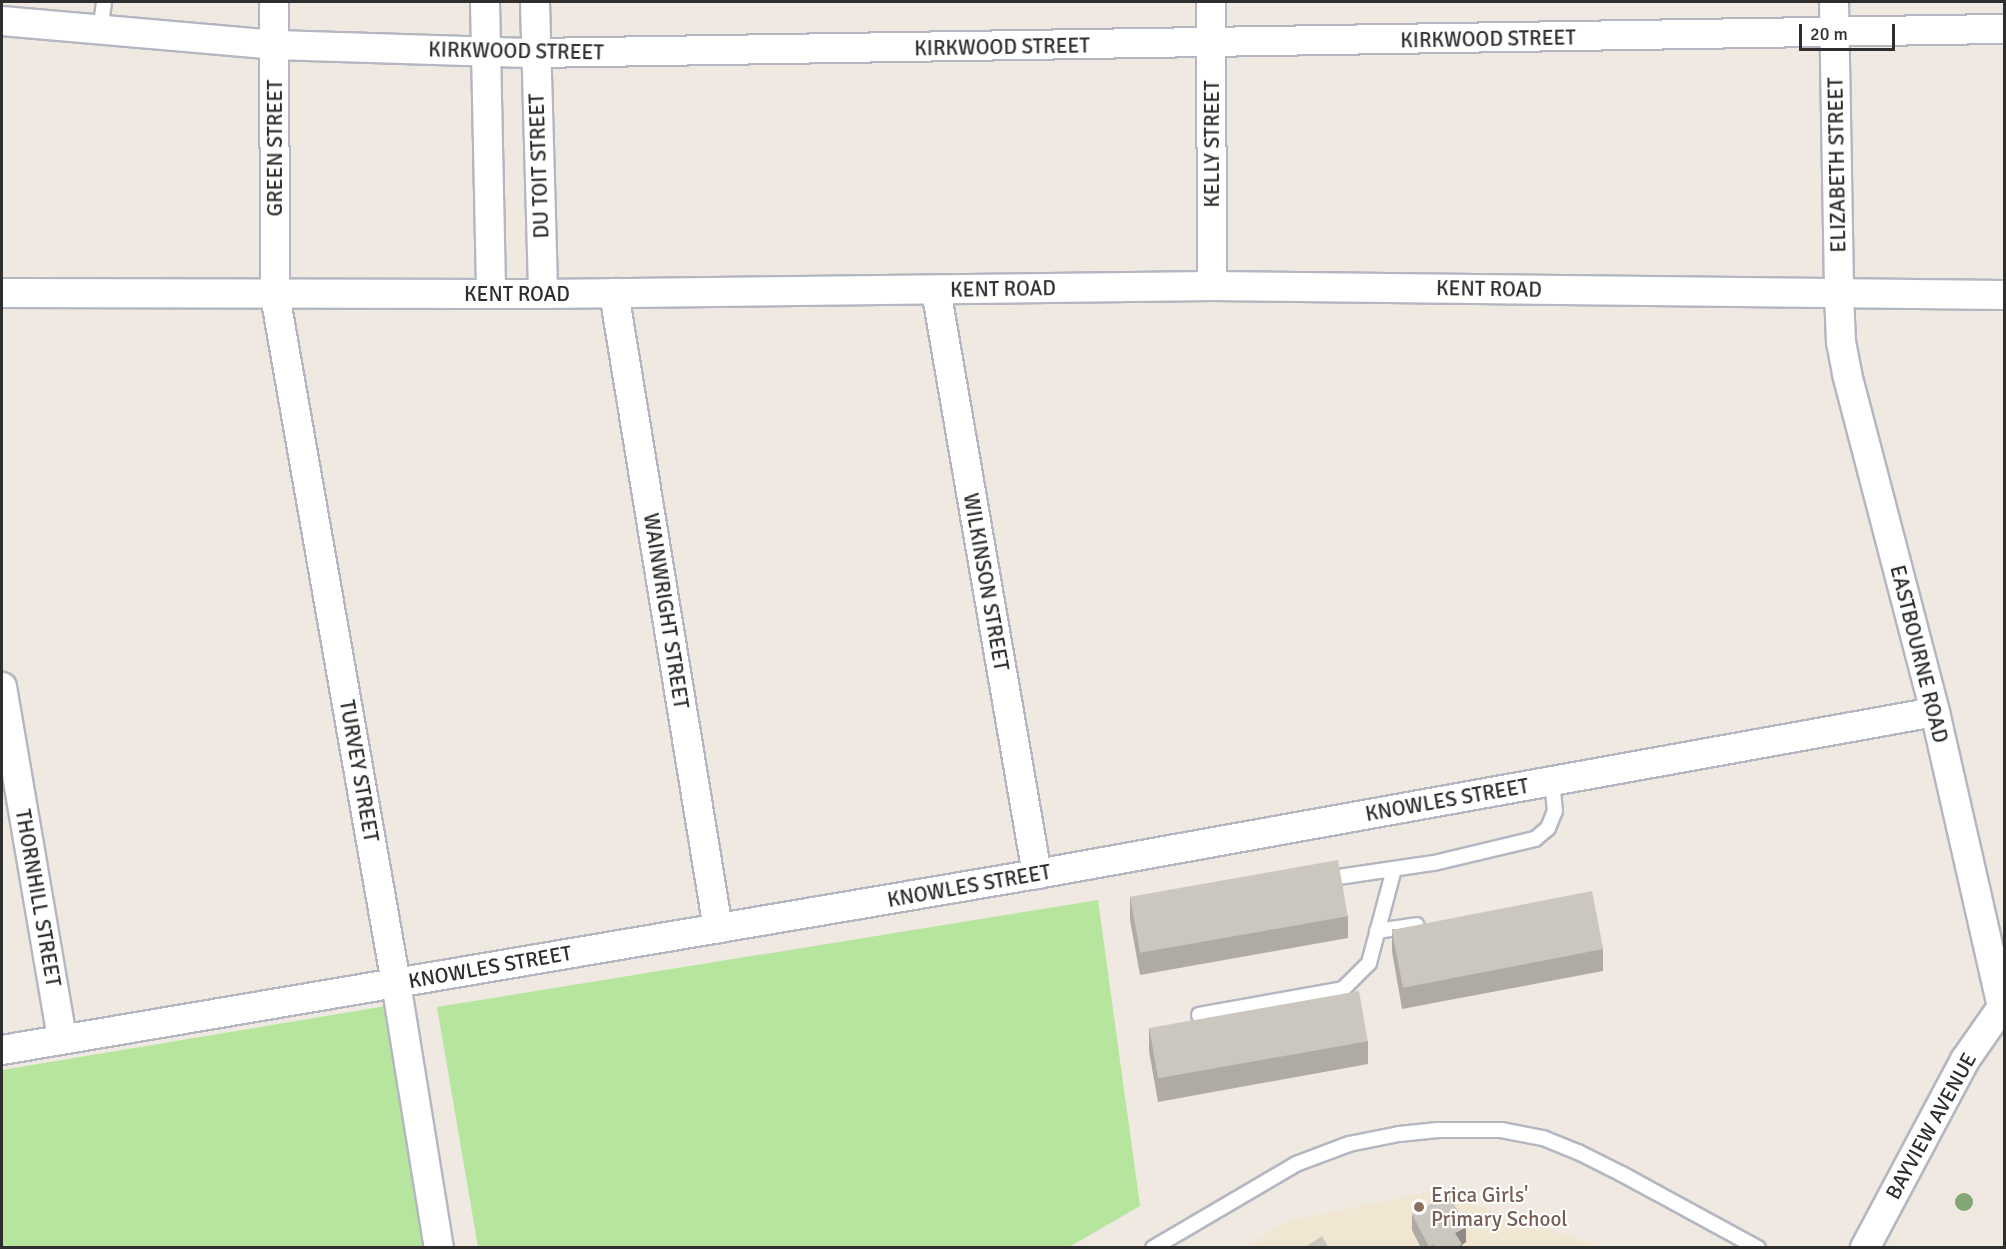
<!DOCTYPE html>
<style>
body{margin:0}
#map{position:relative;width:2006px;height:1249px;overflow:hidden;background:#efe9e1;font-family:Signika,sans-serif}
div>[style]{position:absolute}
.education>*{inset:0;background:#f0e6d1}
.green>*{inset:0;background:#b6e59e}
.roads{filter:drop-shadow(2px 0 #b4b7c1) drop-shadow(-2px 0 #b4b7c1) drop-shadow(0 2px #b4b7c1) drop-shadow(0 -2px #b4b7c1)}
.lane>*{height:14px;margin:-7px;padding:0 7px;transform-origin:7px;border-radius:7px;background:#fff}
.street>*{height:28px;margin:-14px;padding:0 14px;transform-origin:14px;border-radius:14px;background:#fff}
.trees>*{width:18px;height:18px;margin:-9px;border-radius:50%;background:#84a574}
.wall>*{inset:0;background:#afaba4}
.shaded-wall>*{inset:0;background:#8e8b86}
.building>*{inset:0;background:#cbc7bf;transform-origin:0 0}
.dots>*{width:16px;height:16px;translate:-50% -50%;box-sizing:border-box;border:3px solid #fff;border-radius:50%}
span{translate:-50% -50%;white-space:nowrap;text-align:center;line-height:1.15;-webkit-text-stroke:4.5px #fff;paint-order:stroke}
.street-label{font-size:21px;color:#2e2e2e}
.education-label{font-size:21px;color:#785e54}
.left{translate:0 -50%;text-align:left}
.frame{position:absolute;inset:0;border:3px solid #2e2e2e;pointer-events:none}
.scale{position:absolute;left:1799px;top:24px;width:96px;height:27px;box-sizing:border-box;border:3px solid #2e2e2e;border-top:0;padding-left:8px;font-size:18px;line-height:21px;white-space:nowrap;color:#2e2e2e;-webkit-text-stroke:4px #fff;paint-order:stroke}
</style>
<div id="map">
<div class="education">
<i style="clip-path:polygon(1432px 1191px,1602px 1247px,1245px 1248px,1285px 1222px)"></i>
</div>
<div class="green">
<i style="clip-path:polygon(1098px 900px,1140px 1206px,1069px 1247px,478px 1247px,437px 1007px)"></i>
<i style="clip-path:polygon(392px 1005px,433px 1247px,2px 1248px,2px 1070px)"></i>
</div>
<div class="roads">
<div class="lane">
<i style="left:100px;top:31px;width:29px;rotate:-82deg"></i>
<i style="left:1325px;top:879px;width:110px;rotate:-8.4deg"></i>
<i style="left:1434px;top:863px;width:104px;rotate:-13.4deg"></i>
<i style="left:1535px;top:839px;width:17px;rotate:-40deg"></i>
<i style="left:1548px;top:828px;width:18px;rotate:-68deg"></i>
<i style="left:1555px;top:811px;width:30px;rotate:-96deg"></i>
<i style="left:1377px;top:931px;width:40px;rotate:-8.5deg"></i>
<i style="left:1199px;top:1015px;width:146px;rotate:-10.2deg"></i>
<i style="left:1343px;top:989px;width:37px;rotate:-45deg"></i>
<i style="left:1369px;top:963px;width:97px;rotate:-75.1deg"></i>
<i style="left:1153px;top:1248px;width:166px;rotate:-30.4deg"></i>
<i style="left:1296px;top:1164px;width:57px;rotate:-20.7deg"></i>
<i style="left:1349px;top:1144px;width:51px;rotate:-11.3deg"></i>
<i style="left:1399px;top:1134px;width:39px;rotate:-6deg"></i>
<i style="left:1438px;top:1130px;width:63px"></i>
<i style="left:1501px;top:1130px;width:43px;rotate:10.8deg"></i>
<i style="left:1543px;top:1138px;width:38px;rotate:22deg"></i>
<i style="left:1578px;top:1152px;width:49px;rotate:26.6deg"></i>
<i style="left:1622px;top:1174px;width:155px;rotate:28.6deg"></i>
</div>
<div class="street">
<i style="left:274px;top:2px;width:293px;rotate:89.8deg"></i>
<i style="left:275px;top:295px;width:699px;rotate:80.03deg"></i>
<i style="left:396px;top:983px;width:268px;rotate:80.8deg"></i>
<i style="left:485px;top:2px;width:292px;rotate:88.8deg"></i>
<i style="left:535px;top:2px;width:292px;rotate:88.4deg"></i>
<i style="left:1211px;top:2px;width:284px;rotate:89.8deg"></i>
<i style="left:1834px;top:2px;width:291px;rotate:89deg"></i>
<i style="left:1839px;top:293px;width:49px;rotate:87.7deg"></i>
<i style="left:1841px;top:342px;width:33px;rotate:79deg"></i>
<i style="left:1847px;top:374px;width:349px;rotate:75.4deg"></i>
<i style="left:1935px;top:712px;width:312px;rotate:77.2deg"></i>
<i style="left:2px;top:21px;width:274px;rotate:5deg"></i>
<i style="left:275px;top:45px;width:260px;rotate:1.8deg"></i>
<i style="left:535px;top:53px;width:1469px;rotate:-0.94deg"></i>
<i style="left:936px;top:290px;width:593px;rotate:80.19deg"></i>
<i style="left:2px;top:293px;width:541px;rotate:0.11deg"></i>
<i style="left:543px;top:294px;width:669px;rotate:-0.69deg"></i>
<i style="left:1212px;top:286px;width:792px;rotate:0.65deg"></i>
<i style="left:614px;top:293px;width:644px;rotate:80.71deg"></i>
<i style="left:2px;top:687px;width:357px;rotate:80.3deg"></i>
<i style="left:2px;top:1050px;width:1050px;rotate:-9.65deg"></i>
<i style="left:1037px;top:874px;width:912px;rotate:-10.23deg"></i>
<i style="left:1865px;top:1248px;width:213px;rotate:-62deg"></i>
<i style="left:1965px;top:1060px;width:65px;rotate:-55.1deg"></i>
</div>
</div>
<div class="trees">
<i style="left:1964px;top:1202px"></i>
</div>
<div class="wall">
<i style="clip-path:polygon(1130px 897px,1348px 916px,1348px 938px,1140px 975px,1130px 920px)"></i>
<i style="clip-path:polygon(1392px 929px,1603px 949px,1603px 971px,1402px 1009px,1392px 951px)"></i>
<i style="clip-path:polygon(1149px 1029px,1368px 1041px,1368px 1064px,1158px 1102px,1149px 1051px)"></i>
<i style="clip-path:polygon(1412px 1214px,1466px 1242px,1462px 1245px,1462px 1248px,1421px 1248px,1412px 1230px)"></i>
</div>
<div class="shaded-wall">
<i style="clip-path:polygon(1466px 1227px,1466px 1242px,1462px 1245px,1462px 1248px,1455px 1248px,1455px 1233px)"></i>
</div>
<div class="building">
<i style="left:1338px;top:860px;width:57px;height:211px;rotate:80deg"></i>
<i style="left:1592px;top:891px;width:59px;height:204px;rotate:79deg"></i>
<i style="left:1359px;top:991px;width:51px;height:213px;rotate:80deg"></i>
<i style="clip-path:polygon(1449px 1194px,1466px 1227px,1455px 1233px,1462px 1244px,1456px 1248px,1436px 1248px,1434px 1244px,1429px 1247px,1412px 1214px)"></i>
<i style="clip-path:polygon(1322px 1236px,1329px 1248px,1304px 1248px)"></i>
</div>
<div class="dots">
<i style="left:1419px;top:1207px;background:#8d6e63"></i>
</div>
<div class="street-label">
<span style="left:1488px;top:39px;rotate:-1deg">KIRKWOOD STREET</span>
<span style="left:1002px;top:47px;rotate:-1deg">KIRKWOOD STREET</span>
<span style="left:516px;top:51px;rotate:1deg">KIRKWOOD STREET</span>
<span style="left:1212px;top:144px;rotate:-90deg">KELLY STREET</span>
<span style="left:275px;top:148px;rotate:-90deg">GREEN STREET</span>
<span style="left:1837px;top:165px;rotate:-91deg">ELIZABETH STREET</span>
<span style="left:539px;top:166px;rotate:-92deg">DU TOIT STREET</span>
<span style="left:1003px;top:289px;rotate:-1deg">KENT ROAD</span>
<span style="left:1489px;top:289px;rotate:1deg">KENT ROAD</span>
<span style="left:517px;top:294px">KENT ROAD</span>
<span style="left:986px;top:582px;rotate:80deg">WILKINSON STREET</span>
<span style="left:666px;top:611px;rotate:81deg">WAINWRIGHT STREET</span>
<span style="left:1919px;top:654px;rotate:76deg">EASTBOURNE ROAD</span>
<span style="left:359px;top:771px;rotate:80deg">TURVEY STREET</span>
<span style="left:1447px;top:800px;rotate:-10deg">KNOWLES STREET</span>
<span style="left:969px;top:886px;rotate:-10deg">KNOWLES STREET</span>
<span style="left:38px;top:898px;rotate:80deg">THORNHILL STREET</span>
<span style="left:490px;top:967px;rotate:-10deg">KNOWLES STREET</span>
<span style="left:1931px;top:1126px;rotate:-61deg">BAYVIEW AVENUE</span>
</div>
<div class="education-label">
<span class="left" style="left:1431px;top:1207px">Erica Girls'<br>Primary School</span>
</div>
<div class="frame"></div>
<div class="scale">20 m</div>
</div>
